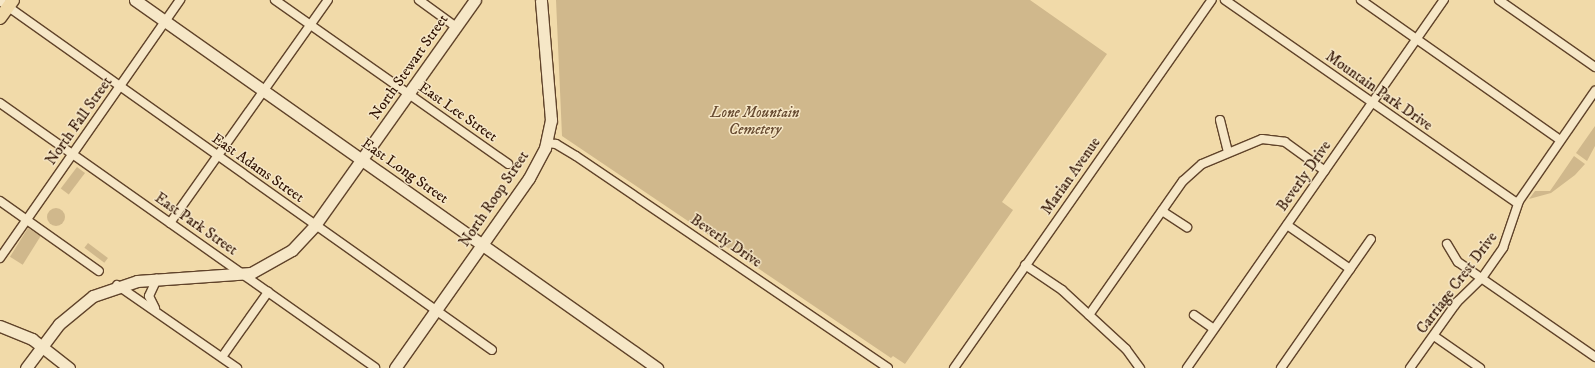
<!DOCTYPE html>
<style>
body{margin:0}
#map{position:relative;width:1595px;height:368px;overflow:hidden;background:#f1daa9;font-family:"IM FELL DW Pica",serif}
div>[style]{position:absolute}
.green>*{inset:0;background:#d0b88c;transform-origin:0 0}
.round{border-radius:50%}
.roads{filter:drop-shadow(1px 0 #60432a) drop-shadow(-1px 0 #60432a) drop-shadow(0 1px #60432a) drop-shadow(0 -1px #60432a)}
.street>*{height:8px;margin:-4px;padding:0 4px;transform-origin:4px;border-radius:4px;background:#f6e7c7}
.secondary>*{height:11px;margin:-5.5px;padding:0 5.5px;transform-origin:5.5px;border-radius:5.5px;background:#f6e7c7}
.primary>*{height:12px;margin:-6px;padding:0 6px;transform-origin:6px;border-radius:6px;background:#f1daa9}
span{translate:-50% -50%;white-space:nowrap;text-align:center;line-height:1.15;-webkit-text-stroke:3px #f6e7c7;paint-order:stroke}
.street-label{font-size:15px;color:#2f1100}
.park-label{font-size:15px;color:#674b31;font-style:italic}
</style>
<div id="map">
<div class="green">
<i style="clip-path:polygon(556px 0,1030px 0,1107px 54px,1002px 202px,1013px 210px,905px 364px,893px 356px,891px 358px,562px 136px)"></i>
<i style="clip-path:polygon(1595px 126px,1595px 146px,1587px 161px,1576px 153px)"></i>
<i style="clip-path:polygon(1574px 156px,1585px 164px,1575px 175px,1551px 193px,1529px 199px,1535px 191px,1550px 191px)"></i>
<i style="left:77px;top:167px;width:10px;height:27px;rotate:37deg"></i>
<i class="round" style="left:47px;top:208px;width:18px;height:18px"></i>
<i style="left:28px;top:228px;width:15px;height:34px;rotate:32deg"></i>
<i style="left:88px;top:243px;width:25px;height:6px;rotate:37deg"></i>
</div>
<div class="roads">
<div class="street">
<i style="left:275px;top:0;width:285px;rotate:35.1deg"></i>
<i style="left:419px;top:0;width:46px;rotate:36.1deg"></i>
<i style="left:1225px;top:0;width:356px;rotate:34.8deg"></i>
<i style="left:1361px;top:0;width:243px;rotate:35.1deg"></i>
<i style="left:1499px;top:0;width:117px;rotate:34.9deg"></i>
<i style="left:0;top:1px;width:603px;rotate:35.35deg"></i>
<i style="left:0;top:103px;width:459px;rotate:35.2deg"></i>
<i style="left:1220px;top:120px;width:32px;rotate:76deg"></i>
<i style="left:547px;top:143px;width:9px;rotate:6deg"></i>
<i style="left:556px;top:144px;width:23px;rotate:31deg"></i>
<i style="left:576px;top:156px;width:377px;rotate:34.2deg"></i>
<i style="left:0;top:201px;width:121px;rotate:35.3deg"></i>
<i style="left:1162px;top:211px;width:30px;rotate:33deg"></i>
<i style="left:170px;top:223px;width:273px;rotate:-54.7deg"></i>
<i style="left:1287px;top:225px;width:77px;rotate:34.9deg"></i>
<i style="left:1447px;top:244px;width:21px;rotate:59deg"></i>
<i style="left:1458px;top:262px;width:167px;rotate:34.7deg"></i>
<i style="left:0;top:258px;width:315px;rotate:-55.1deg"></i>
<i style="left:1025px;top:265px;width:45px;rotate:34deg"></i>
<i style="left:1062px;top:290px;width:87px;rotate:42.7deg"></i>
<i style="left:1126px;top:349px;width:24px;rotate:54deg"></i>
<i style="left:117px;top:285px;width:146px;rotate:34.7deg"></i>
<i style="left:155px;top:308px;width:13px;rotate:-117deg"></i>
<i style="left:149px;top:296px;width:19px;rotate:-65deg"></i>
<i style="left:1089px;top:315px;width:164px;rotate:-55deg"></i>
<i style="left:1183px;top:181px;width:25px;rotate:-42deg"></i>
<i style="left:1202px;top:164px;width:65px;rotate:-22.6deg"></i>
<i style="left:1262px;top:139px;width:23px;rotate:7deg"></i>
<i style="left:1285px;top:142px;width:49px;rotate:35.9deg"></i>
<i style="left:1194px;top:315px;width:24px;rotate:35deg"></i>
<i style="left:1434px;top:336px;width:56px;rotate:34.8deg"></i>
<i style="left:222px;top:357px;width:80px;rotate:-54.7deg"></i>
<i style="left:954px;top:368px;width:449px;rotate:-55deg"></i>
<i style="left:1187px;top:368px;width:449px;rotate:-55.1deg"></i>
<i style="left:1281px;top:368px;width:157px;rotate:-55.1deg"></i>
<i style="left:1410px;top:368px;width:81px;rotate:-54.5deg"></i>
<i style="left:1457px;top:302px;width:35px;rotate:-44deg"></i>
<i style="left:1482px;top:278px;width:37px;rotate:-55deg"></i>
<i style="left:1503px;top:248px;width:50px;rotate:-71.2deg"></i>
<i style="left:1519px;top:201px;width:134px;rotate:-55.4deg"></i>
</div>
<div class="secondary">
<i style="left:135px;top:0;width:639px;rotate:35.18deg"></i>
<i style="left:0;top:326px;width:35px;rotate:22deg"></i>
<i style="left:32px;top:339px;width:47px;rotate:38.1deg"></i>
<i style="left:26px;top:368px;width:55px;rotate:-53.1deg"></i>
<i style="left:59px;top:324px;width:44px;rotate:-39.5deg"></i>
<i style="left:93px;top:296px;width:46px;rotate:-18.8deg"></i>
<i style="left:137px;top:281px;width:114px;rotate:-4deg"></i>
<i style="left:251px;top:273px;width:47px;rotate:-29.3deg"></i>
<i style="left:292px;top:250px;width:34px;rotate:-47deg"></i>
<i style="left:315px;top:225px;width:276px;rotate:-54.6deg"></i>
<i style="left:395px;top:368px;width:232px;rotate:-54.8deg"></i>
<i style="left:529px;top:178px;width:34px;rotate:-62deg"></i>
<i style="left:545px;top:148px;width:29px;rotate:-78deg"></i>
<i style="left:551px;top:120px;width:120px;rotate:-94.8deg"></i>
</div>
<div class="primary">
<i style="left:0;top:18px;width:22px;rotate:-54deg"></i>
</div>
</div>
<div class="street-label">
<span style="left:409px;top:67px;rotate:-55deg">North Stewart Street</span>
<span style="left:1379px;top:91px;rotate:35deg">Mountain Park Drive</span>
<span style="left:458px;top:112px;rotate:35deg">East Lee Street</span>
<span style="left:79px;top:121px;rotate:-55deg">North Fall Street</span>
<span style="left:258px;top:168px;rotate:35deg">East Adams Street</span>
<span style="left:405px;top:171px;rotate:35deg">East Long Street</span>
<span style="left:1071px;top:176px;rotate:-55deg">Marian Avenue</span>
<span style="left:1304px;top:176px;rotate:-55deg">Beverly Drive</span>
<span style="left:494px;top:199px;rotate:-56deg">North Roop Street</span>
<span style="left:196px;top:224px;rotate:35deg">East Park Street</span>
<span style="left:726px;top:241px;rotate:34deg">Beverly Drive</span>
<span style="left:1457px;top:283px;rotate:-53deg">Carriage Crest Drive</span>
</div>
<div class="park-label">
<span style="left:755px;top:121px">Lone Mountain<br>Cemetery</span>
</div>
</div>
